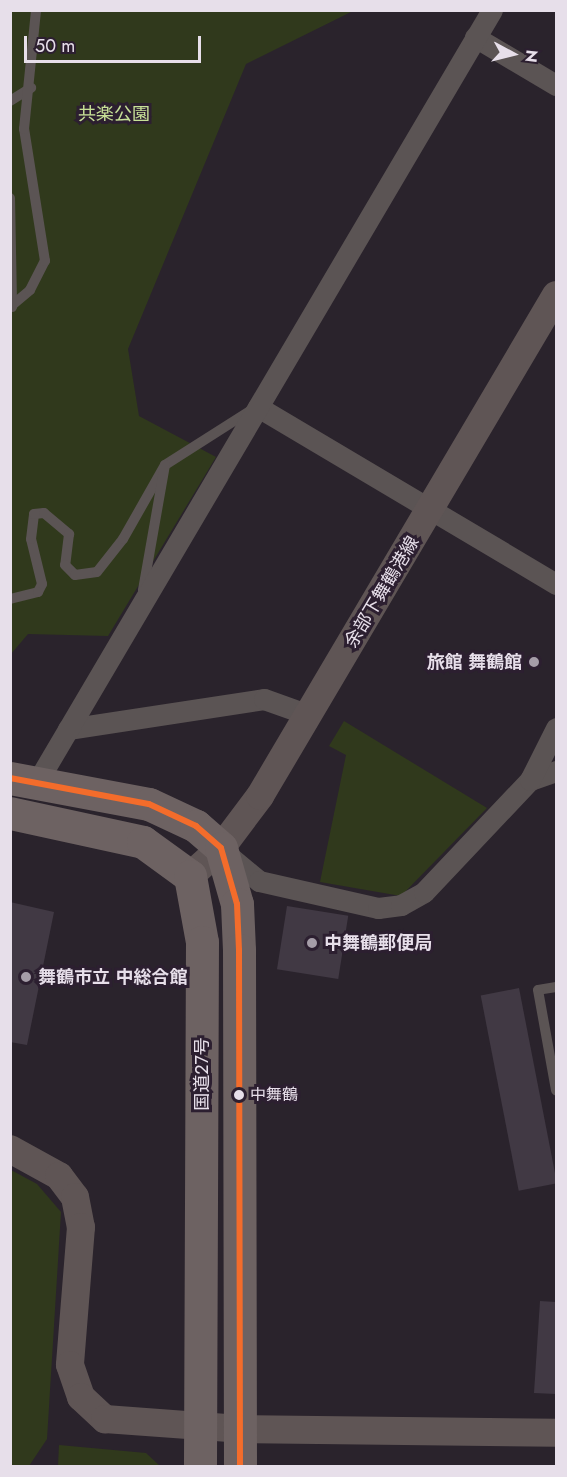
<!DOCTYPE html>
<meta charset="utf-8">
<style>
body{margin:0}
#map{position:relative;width:567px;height:1477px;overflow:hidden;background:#2a232c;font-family:Jost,"Noto Sans JP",sans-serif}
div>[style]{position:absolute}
.green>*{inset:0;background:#30391c}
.building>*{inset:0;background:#413944;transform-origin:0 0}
.lane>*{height:10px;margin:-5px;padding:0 5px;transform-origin:5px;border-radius:5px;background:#5b5454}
.street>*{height:21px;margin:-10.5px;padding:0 10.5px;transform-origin:10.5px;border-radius:10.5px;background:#5b5454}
.secondary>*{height:28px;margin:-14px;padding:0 14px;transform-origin:14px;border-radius:14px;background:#5f5555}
.highway>*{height:33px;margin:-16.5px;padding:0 16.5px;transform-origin:16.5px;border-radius:16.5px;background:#6d6262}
.bus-1>*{height:6px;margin:-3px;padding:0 3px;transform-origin:3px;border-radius:3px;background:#f36c2b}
.dots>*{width:16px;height:16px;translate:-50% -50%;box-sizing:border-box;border:3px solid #2c1f30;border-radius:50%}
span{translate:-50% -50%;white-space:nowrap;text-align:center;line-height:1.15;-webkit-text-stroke:6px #2c1f30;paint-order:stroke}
.bus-label{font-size:16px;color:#e7dfea}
.left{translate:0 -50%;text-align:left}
.park-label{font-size:18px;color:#c7e197}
.street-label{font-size:18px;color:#e7dfea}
.poi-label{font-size:18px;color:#e7dfea;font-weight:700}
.right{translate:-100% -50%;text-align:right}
.frame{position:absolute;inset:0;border:12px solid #e7dfea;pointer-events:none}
.north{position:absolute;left:483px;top:24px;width:60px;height:60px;-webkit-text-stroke:4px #2c1f30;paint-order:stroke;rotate:97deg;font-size:16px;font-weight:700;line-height:24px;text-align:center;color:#e7dfea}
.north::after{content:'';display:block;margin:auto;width:21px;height:27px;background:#e7dfea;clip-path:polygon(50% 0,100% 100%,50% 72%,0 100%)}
.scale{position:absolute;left:24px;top:36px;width:177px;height:27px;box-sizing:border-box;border:3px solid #e7dfea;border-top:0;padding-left:8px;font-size:18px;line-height:21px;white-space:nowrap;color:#e7dfea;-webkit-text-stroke:4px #2c1f30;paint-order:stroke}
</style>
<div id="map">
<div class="green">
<i style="clip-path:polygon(11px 11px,353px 11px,246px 64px,128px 349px,139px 416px,216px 457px,108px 636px,28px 634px,11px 654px)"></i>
<i style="clip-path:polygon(344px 721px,487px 808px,401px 896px,320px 882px,346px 755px,329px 746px)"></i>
<i style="clip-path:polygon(11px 1170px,37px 1184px,61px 1212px,47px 1439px,29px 1466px,11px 1466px)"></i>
<i style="clip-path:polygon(59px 1445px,146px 1453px,160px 1466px,58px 1466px)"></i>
</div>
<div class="building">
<i style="clip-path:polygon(10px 902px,54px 912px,27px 1045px,10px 1042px)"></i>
<i style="left:287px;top:906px;width:62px;height:64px;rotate:9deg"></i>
<i style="left:519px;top:988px;width:199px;height:39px;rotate:79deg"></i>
<i style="clip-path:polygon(540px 1301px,556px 1302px,556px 1394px,534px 1393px)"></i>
</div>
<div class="lane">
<i style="left:10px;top:101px;width:25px;rotate:-32deg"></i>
<i style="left:10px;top:198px;width:109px;rotate:88.9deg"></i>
<i style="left:10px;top:307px;width:26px;rotate:-40deg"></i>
<i style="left:30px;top:290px;width:33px;rotate:-63deg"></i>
<i style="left:45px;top:261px;width:134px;rotate:-99deg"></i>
<i style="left:24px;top:129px;width:120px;rotate:-84.2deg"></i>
<i style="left:165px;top:465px;width:104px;rotate:-32.5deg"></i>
<i style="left:10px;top:599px;width:29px;rotate:-14deg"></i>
<i style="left:38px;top:592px;width:9px;rotate:-63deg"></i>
<i style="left:42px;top:584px;width:46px;rotate:-103.7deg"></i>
<i style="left:31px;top:539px;width:25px;rotate:-83deg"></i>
<i style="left:34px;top:514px;width:10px;rotate:-6deg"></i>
<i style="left:44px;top:513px;width:33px;rotate:40deg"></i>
<i style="left:69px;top:534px;width:31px;rotate:97deg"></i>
<i style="left:65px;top:565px;width:14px;rotate:45deg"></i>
<i style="left:75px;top:575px;width:22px;rotate:-8deg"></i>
<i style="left:97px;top:572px;width:42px;rotate:-51.8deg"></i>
<i style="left:123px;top:539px;width:85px;rotate:-60.4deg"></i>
<i style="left:165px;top:465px;width:127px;rotate:100deg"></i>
<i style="left:556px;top:987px;width:18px;rotate:171deg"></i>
<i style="left:538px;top:990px;width:102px;rotate:79.8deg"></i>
</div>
<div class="street">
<i style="left:475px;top:37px;width:94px;rotate:30.7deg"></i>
<i style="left:258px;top:407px;width:347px;rotate:30.7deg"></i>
<i style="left:68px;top:729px;width:198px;rotate:-8.7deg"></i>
<i style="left:264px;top:699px;width:48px;rotate:19.6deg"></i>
<i style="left:530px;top:780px;width:28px;rotate:-19deg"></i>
<i style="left:37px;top:782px;width:896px;rotate:-59.49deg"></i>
<i style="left:223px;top:851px;width:47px;rotate:39.8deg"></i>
<i style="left:259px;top:881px;width:122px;rotate:12.8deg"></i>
<i style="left:378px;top:908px;width:23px;rotate:-7deg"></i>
<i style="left:401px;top:905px;width:26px;rotate:-29deg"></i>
<i style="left:424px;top:892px;width:154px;rotate:-46.6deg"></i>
<i style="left:530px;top:780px;width:58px;rotate:-63.4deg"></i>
</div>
<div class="secondary">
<i style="left:190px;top:876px;width:42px;rotate:-42.1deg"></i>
<i style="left:221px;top:848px;width:65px;rotate:-53.1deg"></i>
<i style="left:260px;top:796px;width:582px;rotate:-59.42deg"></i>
<i style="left:10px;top:1149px;width:56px;rotate:28.9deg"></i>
<i style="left:59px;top:1176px;width:26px;rotate:53deg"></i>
<i style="left:75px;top:1197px;width:31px;rotate:79deg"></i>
<i style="left:81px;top:1227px;width:138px;rotate:94.6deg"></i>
<i style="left:70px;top:1365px;width:34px;rotate:71deg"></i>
<i style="left:81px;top:1397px;width:33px;rotate:43deg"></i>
<i style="left:105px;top:1419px;width:135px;rotate:4.2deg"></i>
<i style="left:240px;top:1429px;width:316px;rotate:0.7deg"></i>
</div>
<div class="highway">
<i style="left:10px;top:778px;width:141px;rotate:10.6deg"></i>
<i style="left:149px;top:804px;width:52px;rotate:25.1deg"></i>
<i style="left:196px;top:826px;width:33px;rotate:41deg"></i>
<i style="left:221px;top:848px;width:58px;rotate:74.1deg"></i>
<i style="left:237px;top:904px;width:46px;rotate:87.5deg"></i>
<i style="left:239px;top:950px;width:516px;rotate:89.89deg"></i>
<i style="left:10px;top:813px;width:136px;rotate:12.3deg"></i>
<i style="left:143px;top:842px;width:58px;rotate:35.9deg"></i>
<i style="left:190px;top:876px;width:67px;rotate:79.7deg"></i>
<i style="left:202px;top:942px;width:524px;rotate:90.22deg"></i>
</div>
<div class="bus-1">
<i style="left:10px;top:778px;width:141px;rotate:10.6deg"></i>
<i style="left:149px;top:804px;width:52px;rotate:25.1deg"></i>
<i style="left:196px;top:826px;width:33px;rotate:41deg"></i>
<i style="left:221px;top:848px;width:58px;rotate:74.1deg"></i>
<i style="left:237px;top:904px;width:46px;rotate:87.5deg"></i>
<i style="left:239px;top:950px;width:516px;rotate:89.89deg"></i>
</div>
<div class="dots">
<i style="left:534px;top:662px;background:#a59da8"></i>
<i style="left:312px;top:943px;background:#a59da8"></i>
<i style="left:26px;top:977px;background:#a59da8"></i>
<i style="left:239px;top:1095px;background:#e7dfea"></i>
</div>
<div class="bus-label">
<span class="left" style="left:250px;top:1095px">中舞鶴</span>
</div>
<div class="park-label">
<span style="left:114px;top:114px">共楽公園</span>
</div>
<div class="street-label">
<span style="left:382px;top:592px;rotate:-59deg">余部下舞鶴港線</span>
<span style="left:202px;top:1074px;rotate:-90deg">国道27号</span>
</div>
<div class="poi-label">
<span class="right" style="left:522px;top:662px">旅館 舞鶴館</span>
<span class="left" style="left:324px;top:943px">中舞鶴郵便局</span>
<span class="left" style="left:38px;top:977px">舞鶴市立 中総合館</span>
</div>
<div class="frame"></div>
<div class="north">N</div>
<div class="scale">50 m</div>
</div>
